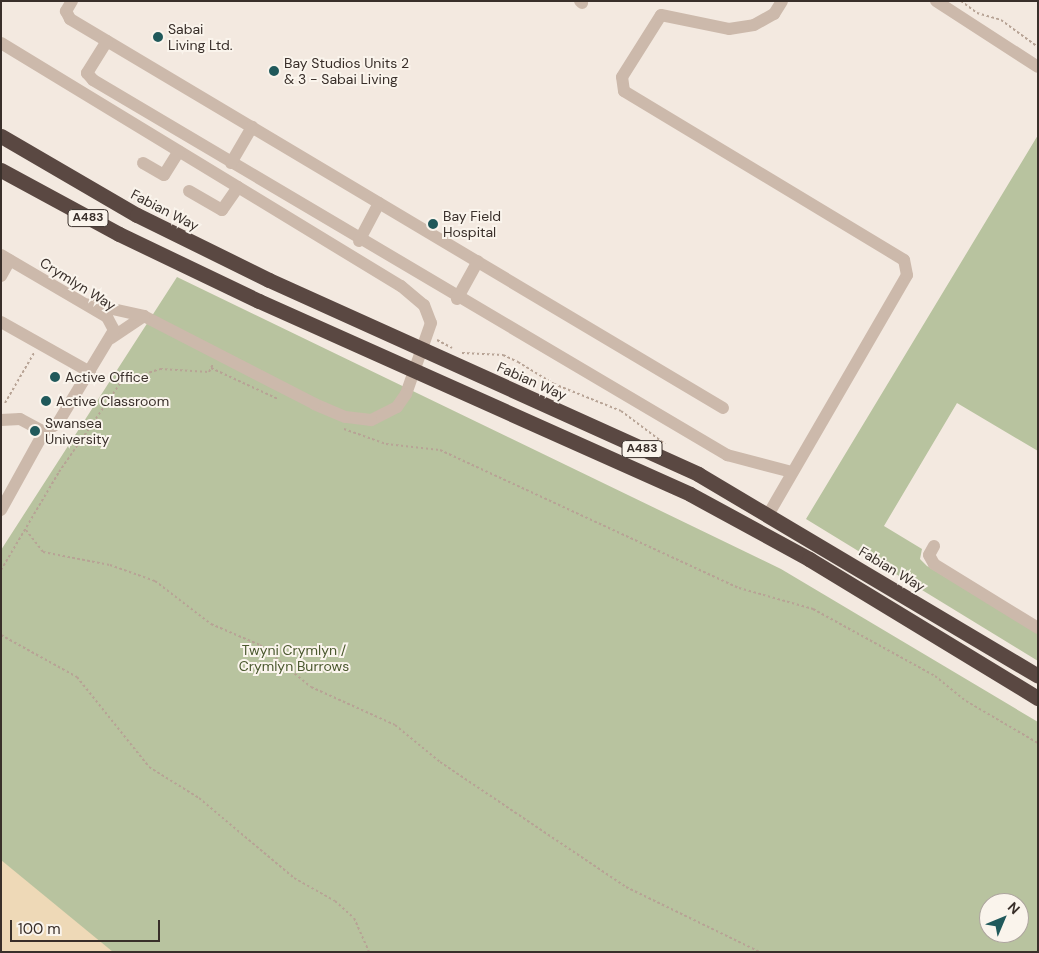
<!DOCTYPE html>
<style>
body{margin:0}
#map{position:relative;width:1039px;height:953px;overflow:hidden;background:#f3e9e0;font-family:"DM Sans",sans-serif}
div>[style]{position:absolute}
.green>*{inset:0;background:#b8c39f}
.sand>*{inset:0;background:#eed9b7}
.path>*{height:2px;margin-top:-1px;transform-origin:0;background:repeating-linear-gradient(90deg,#b7a395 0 2.5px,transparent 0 5px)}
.minor>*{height:12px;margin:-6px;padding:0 6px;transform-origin:6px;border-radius:6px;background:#ccb9ab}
.highway>*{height:15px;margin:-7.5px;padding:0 7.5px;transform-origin:7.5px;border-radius:7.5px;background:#5a4842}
.dots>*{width:14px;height:14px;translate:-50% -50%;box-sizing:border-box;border:2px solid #faf4ec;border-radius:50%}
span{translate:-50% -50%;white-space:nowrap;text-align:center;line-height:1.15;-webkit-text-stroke:4px #faf4ec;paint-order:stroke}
.shield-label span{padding:1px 4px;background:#faf4ec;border:1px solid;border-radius:4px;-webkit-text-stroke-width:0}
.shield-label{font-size:12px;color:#392f2a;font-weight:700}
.poi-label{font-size:14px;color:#392f2a}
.left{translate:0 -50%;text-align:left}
.street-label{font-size:14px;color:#392f2a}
.park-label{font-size:14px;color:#4a582e}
.frame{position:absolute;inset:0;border:2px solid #392f2a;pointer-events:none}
.north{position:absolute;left:979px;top:893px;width:50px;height:50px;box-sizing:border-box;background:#faf4ec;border:1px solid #ada59e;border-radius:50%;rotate:45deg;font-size:14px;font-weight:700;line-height:20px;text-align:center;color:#392f2a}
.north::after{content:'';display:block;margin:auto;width:18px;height:22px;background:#20595b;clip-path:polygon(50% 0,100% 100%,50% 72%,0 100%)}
.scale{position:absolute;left:10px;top:920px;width:150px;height:22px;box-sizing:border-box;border:2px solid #392f2a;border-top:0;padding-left:6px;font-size:15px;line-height:18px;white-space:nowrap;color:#392f2a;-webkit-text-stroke:4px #faf4ec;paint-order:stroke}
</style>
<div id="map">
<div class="green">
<i style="clip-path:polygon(1038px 135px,1038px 451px,957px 403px,884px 526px,922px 549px,920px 559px,927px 566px,1038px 633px,1038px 661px,806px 519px)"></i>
<i style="clip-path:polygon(evenodd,177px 277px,781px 569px,1038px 722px,1038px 952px,83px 952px,1px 875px,1px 550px,177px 277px,989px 903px,1019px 903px,1019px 933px,989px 933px,989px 903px)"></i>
</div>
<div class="sand">
<i style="clip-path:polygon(1px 860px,113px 952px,1px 952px)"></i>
</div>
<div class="path">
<i style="left:961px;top:1px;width:20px;rotate:37deg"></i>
<i style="left:977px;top:13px;width:25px;rotate:16deg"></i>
<i style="left:1001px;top:20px;width:46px;rotate:36.1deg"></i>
<i style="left:437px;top:340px;width:17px;rotate:28deg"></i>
<i style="left:462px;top:353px;width:41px;rotate:2.8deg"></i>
<i style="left:503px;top:355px;width:17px;rotate:25deg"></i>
<i style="left:518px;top:362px;width:42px;rotate:31.4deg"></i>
<i style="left:554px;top:384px;width:72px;rotate:21.9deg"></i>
<i style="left:621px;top:411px;width:55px;rotate:36.9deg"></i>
<i style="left:211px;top:368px;width:74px;rotate:24.8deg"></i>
<i style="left:5px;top:403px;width:58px;rotate:-59.9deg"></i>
<i style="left:344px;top:429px;width:45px;rotate:19.7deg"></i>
<i style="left:386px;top:444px;width:54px;rotate:6.3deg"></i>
<i style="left:440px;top:450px;width:329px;rotate:24.8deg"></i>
<i style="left:739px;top:588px;width:77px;rotate:15.8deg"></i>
<i style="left:813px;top:609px;width:139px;rotate:28.8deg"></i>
<i style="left:935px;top:676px;width:40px;rotate:39deg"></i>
<i style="left:966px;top:701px;width:83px;rotate:30.3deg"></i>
<i style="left:26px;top:530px;width:28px;rotate:52deg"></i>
<i style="left:43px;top:552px;width:68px;rotate:11deg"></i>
<i style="left:110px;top:565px;width:48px;rotate:19.6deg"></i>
<i style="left:155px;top:581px;width:71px;rotate:37.5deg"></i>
<i style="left:211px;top:624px;width:53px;rotate:23.2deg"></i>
<i style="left:260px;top:645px;width:66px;rotate:39.5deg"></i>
<i style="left:311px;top:687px;width:92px;rotate:24.3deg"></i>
<i style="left:395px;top:725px;width:58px;rotate:39.4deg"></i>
<i style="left:440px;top:762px;width:224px;rotate:33.9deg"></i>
<i style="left:626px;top:887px;width:149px;rotate:25.9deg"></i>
<i style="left:1px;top:570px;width:114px;rotate:-59.4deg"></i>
<i style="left:59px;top:472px;width:109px;rotate:-55.4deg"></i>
<i style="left:121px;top:382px;width:41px;rotate:-18.4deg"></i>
<i style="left:160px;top:369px;width:49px;rotate:3.5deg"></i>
<i style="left:209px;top:372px;width:9px;rotate:-63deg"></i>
<i style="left:1px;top:635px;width:87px;rotate:28.9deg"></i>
<i style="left:77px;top:677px;width:115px;rotate:51.3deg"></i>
<i style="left:149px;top:767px;width:59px;rotate:31.8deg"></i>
<i style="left:199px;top:798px;width:124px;rotate:40.1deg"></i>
<i style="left:294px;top:878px;width:47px;rotate:29.3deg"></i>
<i style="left:335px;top:901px;width:25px;rotate:42deg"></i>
<i style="left:354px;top:918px;width:37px;rotate:66deg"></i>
</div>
<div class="minor">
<i style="left:72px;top:1px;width:12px;rotate:121deg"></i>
<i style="left:66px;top:11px;width:9px;rotate:63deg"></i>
<i style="left:70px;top:19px;width:760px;rotate:30.78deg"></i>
<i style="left:580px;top:1px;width:3px;rotate:45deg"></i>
<i style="left:936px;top:1px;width:121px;rotate:32.9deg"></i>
<i style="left:107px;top:41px;width:38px;rotate:122deg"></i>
<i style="left:87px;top:73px;width:9px;rotate:49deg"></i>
<i style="left:93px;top:80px;width:737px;rotate:30.6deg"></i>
<i style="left:727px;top:455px;width:67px;rotate:14.7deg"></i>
<i style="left:1px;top:43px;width:468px;rotate:31.3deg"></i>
<i style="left:401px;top:286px;width:30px;rotate:40deg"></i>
<i style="left:424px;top:305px;width:19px;rotate:69deg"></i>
<i style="left:431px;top:323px;width:75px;rotate:109.4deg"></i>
<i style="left:406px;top:394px;width:16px;rotate:125deg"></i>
<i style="left:397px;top:407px;width:29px;rotate:153deg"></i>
<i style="left:371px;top:420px;width:26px;rotate:-173deg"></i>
<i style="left:345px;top:417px;width:33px;rotate:-157deg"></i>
<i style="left:315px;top:404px;width:192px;rotate:-152.8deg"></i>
<i style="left:144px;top:316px;width:40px;rotate:146deg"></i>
<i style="left:143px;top:163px;width:24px;rotate:30deg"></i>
<i style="left:164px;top:175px;width:28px;rotate:-58deg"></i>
<i style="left:231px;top:163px;width:42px;rotate:-59.7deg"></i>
<i style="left:189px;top:191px;width:38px;rotate:30deg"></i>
<i style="left:222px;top:210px;width:28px;rotate:-55deg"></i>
<i style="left:359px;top:241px;width:43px;rotate:-62.2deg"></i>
<i style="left:1px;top:255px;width:123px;rotate:30.3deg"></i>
<i style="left:107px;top:317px;width:15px;rotate:62deg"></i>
<i style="left:114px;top:330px;width:109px;rotate:121.1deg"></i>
<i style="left:58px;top:423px;width:17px;rotate:147deg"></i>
<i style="left:44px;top:432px;width:89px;rotate:118.9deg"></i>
<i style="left:1px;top:276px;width:18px;rotate:-61deg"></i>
<i style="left:457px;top:299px;width:43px;rotate:-61.1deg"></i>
<i style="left:90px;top:304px;width:55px;rotate:12.5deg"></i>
<i style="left:1px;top:322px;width:102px;rotate:29.3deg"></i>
<i style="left:1px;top:420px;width:19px;rotate:-3deg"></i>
<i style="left:20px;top:419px;width:27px;rotate:28deg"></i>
<i style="left:768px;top:515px;width:277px;rotate:-59.9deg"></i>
<i style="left:907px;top:275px;width:15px;rotate:-101deg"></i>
<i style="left:904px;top:260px;width:327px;rotate:-148.9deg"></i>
<i style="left:624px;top:91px;width:14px;rotate:-98deg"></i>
<i style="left:622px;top:77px;width:73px;rotate:-57.8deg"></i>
<i style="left:661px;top:15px;width:69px;rotate:11.6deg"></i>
<i style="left:729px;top:29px;width:25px;rotate:-9deg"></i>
<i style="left:754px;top:25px;width:23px;rotate:-29deg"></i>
<i style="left:774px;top:14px;width:15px;rotate:-58deg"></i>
<i style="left:934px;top:546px;width:10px;rotate:119deg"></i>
<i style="left:929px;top:555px;width:10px;rotate:61deg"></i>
<i style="left:934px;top:564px;width:122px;rotate:31.6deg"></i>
</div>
<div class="highway">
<i style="left:1px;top:136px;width:157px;rotate:30.2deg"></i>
<i style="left:137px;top:215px;width:147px;rotate:26.2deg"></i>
<i style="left:269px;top:280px;width:471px;rotate:24.3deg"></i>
<i style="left:698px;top:474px;width:395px;rotate:30.7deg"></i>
<i style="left:1px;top:170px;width:134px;rotate:28.5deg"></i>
<i style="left:119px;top:234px;width:155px;rotate:25.6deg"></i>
<i style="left:259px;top:301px;width:472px;rotate:24.1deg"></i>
<i style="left:690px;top:494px;width:136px;rotate:28.6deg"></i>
<i style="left:809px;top:559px;width:268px;rotate:31.3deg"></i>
</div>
<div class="dots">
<i style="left:158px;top:37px;background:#20595b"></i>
<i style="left:274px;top:71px;background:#20595b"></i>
<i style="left:433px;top:224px;background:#20595b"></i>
<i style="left:55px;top:377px;background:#20595b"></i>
<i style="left:46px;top:401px;background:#20595b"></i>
<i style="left:35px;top:431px;background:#20595b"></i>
</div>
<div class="shield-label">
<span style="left:88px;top:218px">A483</span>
<span style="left:642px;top:449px">A483</span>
</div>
<div class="poi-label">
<span class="left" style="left:168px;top:37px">Sabai<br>Living Ltd.</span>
<span class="left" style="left:284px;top:71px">Bay Studios Units 2<br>&amp; 3 - Sabai Living</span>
<span class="left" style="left:443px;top:224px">Bay Field<br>Hospital</span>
<span class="left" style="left:65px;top:377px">Active Office</span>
<span class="left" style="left:56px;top:401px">Active Classroom</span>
<span class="left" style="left:45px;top:431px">Swansea<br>University</span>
</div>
<div class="street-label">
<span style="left:165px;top:210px;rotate:27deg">Fabian Way</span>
<span style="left:78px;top:284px;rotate:32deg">Crymlyn Way</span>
<span style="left:532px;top:381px;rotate:24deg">Fabian Way</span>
<span style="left:892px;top:569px;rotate:31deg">Fabian Way</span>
</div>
<div class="park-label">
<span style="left:294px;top:658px">Twyni Crymlyn /<br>Crymlyn Burrows</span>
</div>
<div class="frame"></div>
<div class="north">N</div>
<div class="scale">100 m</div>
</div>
